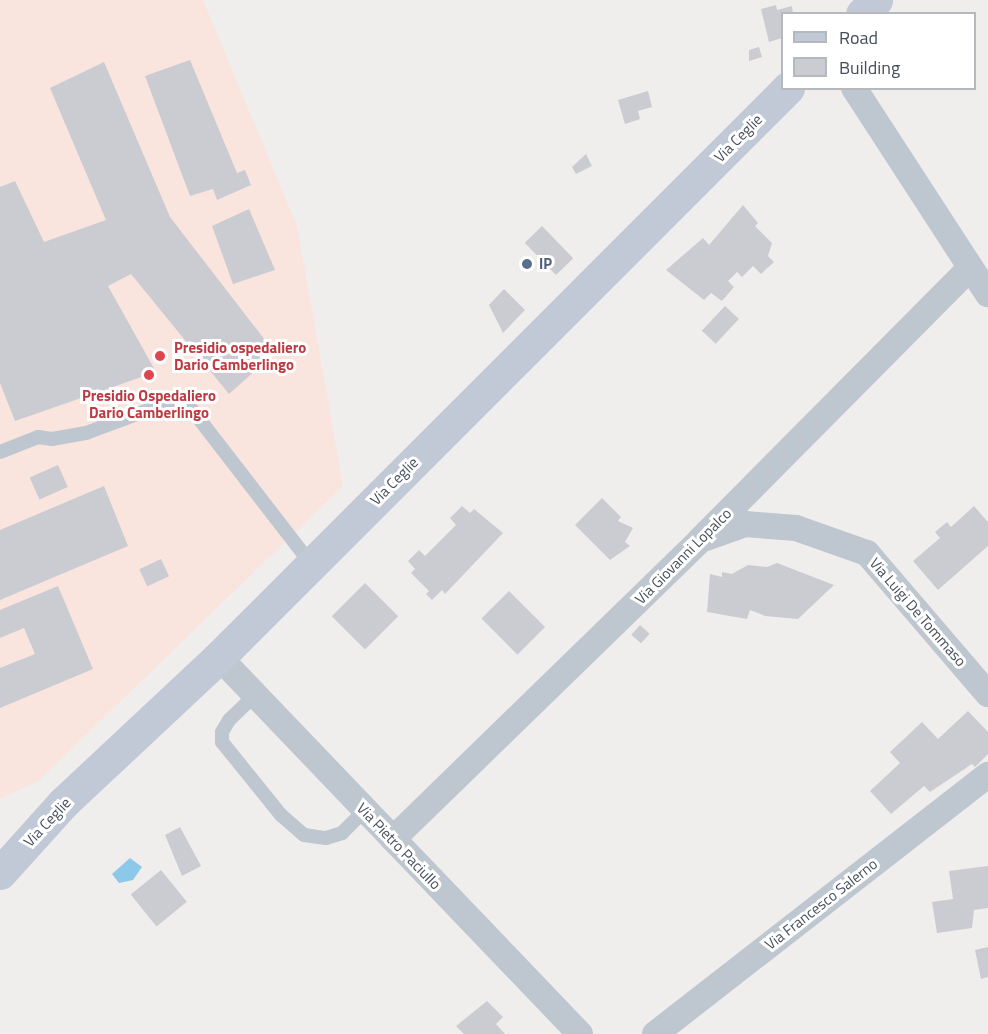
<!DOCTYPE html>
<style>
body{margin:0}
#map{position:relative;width:988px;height:1034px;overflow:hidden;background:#f0eeed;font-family:"Titillium Web",sans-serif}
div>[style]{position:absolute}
.medical>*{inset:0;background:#f9e4de}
.water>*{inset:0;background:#8cc8e7}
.building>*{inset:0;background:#caccd2;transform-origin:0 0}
.lane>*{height:14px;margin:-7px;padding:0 7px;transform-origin:7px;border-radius:7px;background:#bec6cf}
.street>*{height:26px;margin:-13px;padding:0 13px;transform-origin:13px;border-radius:13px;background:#bec6cf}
.secondary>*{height:33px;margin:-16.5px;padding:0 16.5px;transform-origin:16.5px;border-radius:16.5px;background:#c1c8d6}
.dots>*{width:16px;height:16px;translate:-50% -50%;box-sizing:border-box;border:3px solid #fff;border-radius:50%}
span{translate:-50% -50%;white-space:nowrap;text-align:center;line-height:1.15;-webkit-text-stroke:6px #fff;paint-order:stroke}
.street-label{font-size:15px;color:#464e5a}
.service-label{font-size:15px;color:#4e5e75;font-weight:700}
.left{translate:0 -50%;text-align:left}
.health-label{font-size:15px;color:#be3a42;font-weight:700}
.legend{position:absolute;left:781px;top:12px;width:195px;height:78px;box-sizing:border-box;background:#fff;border:2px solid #b5b8bd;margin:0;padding:8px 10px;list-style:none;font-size:18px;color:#464e5a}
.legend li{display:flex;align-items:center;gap:12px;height:30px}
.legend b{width:30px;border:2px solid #b5b8bd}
</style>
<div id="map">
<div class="medical">
<i style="clip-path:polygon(0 0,203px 0,297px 226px,343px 486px,38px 781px,0 799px)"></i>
</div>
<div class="water">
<i style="clip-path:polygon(130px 858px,142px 867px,133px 880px,119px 883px,112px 874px)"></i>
</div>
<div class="building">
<i style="clip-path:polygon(776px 5px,777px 10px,792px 6px,793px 14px,782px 14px,782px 38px,769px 42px,761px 9px)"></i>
<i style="clip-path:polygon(759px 47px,762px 57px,749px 61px,749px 50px)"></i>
<i style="clip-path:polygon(190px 60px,237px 173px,245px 170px,251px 185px,217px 200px,213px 189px,190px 196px,145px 76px)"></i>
<i style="clip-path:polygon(104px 62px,170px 217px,275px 353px,229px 394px,131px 274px,108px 286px,156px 372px,15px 421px,0 383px,0 187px,15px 181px,44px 242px,106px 220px,50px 88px)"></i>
<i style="clip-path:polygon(648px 91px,652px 107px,638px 111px,640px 119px,625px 124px,618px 100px)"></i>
<i style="clip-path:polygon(586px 154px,592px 166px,576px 174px,572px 167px)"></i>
<i style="clip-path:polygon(743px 205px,758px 223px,755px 226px,772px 243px,768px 256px,774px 262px,761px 274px,753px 266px,742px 277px,737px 272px,728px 281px,734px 287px,722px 301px,711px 293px,704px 300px,666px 270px,703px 238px,709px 245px)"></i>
<i style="clip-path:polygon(249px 209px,275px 270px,233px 284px,212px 226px)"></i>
<i style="left:542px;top:226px;width:45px;height:24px;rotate:46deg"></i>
<i style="clip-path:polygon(504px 289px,525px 310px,503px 333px,489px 305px)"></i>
<i style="left:725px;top:306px;width:19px;height:34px;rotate:43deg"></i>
<i style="left:58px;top:465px;width:24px;height:31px;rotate:66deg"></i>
<i style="clip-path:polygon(104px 486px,128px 546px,0 600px,0 530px)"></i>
<i style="clip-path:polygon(602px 498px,621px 517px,618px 521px,633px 528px,625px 542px,630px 546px,610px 560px,575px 525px)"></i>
<i style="clip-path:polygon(462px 506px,470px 513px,474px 509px,503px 533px,445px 594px,442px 590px,432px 600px,426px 594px,429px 591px,411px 573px,415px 569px,408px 561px,419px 550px,425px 556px,456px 525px,450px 518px)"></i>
<i style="clip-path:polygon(974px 506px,988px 522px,988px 546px,938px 590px,913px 561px,940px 538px,935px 532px,947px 522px,951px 527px)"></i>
<i style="left:161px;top:559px;width:19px;height:24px;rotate:65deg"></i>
<i style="clip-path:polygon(777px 563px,834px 585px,798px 619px,765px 616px,750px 610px,747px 619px,707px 612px,710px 574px,722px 577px,722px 572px,732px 574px,748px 565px,767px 567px)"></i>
<i style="left:365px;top:583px;width:47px;height:47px;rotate:45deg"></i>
<i style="clip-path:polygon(58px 586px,93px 669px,0 708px,0 668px,35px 654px,24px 628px,0 638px,0 610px)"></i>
<i style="left:509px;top:591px;width:51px;height:39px;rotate:45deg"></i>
<i style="left:640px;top:625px;width:13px;height:13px;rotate:42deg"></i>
<i style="clip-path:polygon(968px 711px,988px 732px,988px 754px,975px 767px,972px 764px,930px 792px,924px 786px,891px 814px,870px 791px,900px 763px,890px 752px,922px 722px,938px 739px)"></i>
<i style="clip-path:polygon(180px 827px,201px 866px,182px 876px,165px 835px)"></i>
<i style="clip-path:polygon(988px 866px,988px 908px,974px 910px,972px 928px,937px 933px,932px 902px,953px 899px,949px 871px)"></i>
<i style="left:161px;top:870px;width:41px;height:39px;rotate:51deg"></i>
<i style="clip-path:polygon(988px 947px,988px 977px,981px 979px,975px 950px)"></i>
<i style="clip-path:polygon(487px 1001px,503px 1017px,496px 1024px,505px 1034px,464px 1034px,456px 1026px)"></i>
</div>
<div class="lane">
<i style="left:0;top:452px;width:41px;rotate:-21.5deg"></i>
<i style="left:38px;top:437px;width:14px;rotate:8deg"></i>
<i style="left:52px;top:439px;width:35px;rotate:-10deg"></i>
<i style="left:86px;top:433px;width:95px;rotate:-20.3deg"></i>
<i style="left:175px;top:400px;width:11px;rotate:10deg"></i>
<i style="left:186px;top:402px;width:205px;rotate:52.3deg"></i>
<i style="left:255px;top:695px;width:36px;rotate:136deg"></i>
<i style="left:229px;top:720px;width:14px;rotate:120deg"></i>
<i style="left:222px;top:732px;width:10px;rotate:90deg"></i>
<i style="left:222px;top:742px;width:94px;rotate:51.1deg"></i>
<i style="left:281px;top:815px;width:30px;rotate:41deg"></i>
<i style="left:304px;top:835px;width:22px;rotate:8deg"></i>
<i style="left:326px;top:838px;width:17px;rotate:-17deg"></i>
<i style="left:342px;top:833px;width:33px;rotate:-45deg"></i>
</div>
<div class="street">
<i style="left:854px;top:88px;width:246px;rotate:57deg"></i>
<i style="left:706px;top:538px;width:41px;rotate:-19.7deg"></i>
<i style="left:745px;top:524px;width:51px;rotate:4.5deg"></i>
<i style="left:796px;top:528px;width:75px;rotate:19.4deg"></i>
<i style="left:867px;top:553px;width:186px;rotate:49.4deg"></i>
<i style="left:219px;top:657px;width:522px;rotate:46.24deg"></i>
<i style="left:393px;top:839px;width:429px;rotate:-44.2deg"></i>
<i style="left:700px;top:540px;width:382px;rotate:-45.2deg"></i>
<i style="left:655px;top:1034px;width:422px;rotate:-37.9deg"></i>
</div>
<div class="secondary">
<i style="left:862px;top:14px;width:20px;rotate:-45deg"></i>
<i style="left:0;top:873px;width:94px;rotate:-48deg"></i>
<i style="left:63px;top:803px;width:214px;rotate:-43.1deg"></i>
<i style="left:219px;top:657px;width:805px;rotate:-45deg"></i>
</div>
<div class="dots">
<i style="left:527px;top:264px;background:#5c6f8a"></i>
<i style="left:160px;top:356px;background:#e0444e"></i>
<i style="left:149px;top:375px;background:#e0444e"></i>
</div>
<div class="street-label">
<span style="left:738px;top:138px;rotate:-45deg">Via Ceglie</span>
<span style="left:394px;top:481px;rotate:-45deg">Via Ceglie</span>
<span style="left:683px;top:556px;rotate:-45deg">Via Giovanni Lopalco</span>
<span style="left:918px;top:612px;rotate:49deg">Via Luigi De Tommaso</span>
<span style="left:47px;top:822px;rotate:-47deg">Via Ceglie</span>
<span style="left:399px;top:846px;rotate:46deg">Via Pietro Paciullo</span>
<span style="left:821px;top:904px;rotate:-38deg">Via Francesco Salerno</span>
</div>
<div class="service-label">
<span class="left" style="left:539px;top:264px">IP</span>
</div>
<div class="health-label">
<span class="left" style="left:174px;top:356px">Presidio ospedaliero<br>Dario Camberlingo</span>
<span style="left:149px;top:404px">Presidio Ospedaliero<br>Dario Camberlingo</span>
</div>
<ul class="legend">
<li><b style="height:8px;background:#c1c8d6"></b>Road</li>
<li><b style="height:16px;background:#caccd2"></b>Building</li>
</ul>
</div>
